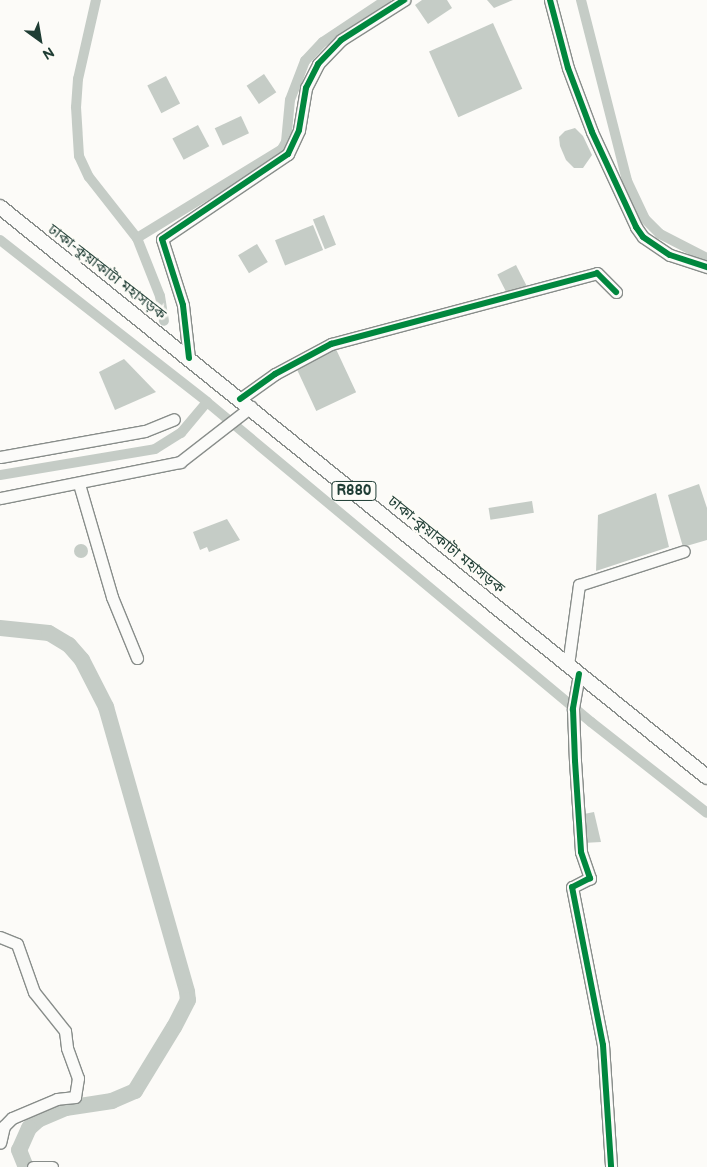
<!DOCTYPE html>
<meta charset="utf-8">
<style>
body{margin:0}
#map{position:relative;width:707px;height:1167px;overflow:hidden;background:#fcfbf8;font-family:"Balsamiq Sans","Noto Sans Bengali",sans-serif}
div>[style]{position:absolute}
.water>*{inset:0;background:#c5ccc6;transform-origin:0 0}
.round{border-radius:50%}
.canal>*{height:10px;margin:-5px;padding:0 5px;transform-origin:5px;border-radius:5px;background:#c5ccc6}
.river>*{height:16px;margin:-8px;padding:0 8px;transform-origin:8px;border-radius:8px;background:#c5ccc6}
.roads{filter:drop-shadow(1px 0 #888d8a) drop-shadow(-1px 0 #888d8a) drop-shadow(0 1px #888d8a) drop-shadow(0 -1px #888d8a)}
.minor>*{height:11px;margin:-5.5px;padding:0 5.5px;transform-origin:5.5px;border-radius:5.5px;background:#fbfbf9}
.major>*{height:14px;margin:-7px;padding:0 7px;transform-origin:7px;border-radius:7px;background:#fbfbf9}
.cycleway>*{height:6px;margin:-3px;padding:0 3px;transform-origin:3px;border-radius:3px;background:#00873e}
span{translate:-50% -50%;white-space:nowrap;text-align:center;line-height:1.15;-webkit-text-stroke:5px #fdfcf7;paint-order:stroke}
.shield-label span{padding:1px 4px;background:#fdfcf7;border:1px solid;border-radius:4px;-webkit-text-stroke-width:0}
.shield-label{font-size:14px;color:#1f3d34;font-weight:700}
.street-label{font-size:15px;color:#1f3d34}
.north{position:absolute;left:15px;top:15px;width:50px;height:50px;-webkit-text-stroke:4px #fdfcf7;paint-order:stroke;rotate:148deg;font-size:14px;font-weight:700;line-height:20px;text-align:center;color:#1f3d34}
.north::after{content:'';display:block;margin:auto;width:18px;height:22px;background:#1f3d34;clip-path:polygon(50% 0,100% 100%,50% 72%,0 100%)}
</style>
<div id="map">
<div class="water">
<i style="clip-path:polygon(422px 0,447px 0,452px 8px,428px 24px,415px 5px)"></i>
<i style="clip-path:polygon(487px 0,513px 0,494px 8px)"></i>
<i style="left:493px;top:23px;width:72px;height:70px;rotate:66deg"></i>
<i style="left:264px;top:74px;width:22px;height:21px;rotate:56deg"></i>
<i style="left:166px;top:76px;width:31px;height:21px;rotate:63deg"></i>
<i style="left:241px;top:116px;width:19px;height:29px;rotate:65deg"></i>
<i style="left:198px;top:125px;width:24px;height:29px;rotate:62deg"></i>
<i style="clip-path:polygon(575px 128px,583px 136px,592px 155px,583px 168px,574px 168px,566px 160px,560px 146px,559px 137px,565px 131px)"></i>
<i style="left:324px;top:215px;width:32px;height:12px;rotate:68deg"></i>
<i style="left:313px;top:225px;width:27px;height:41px;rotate:68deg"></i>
<i style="left:257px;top:244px;width:21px;height:22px;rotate:59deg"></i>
<i style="left:516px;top:265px;width:25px;height:21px;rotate:63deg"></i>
<i style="left:335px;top:347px;width:50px;height:44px;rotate:65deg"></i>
<i style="clip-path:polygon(124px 359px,156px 392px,115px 410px,99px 372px)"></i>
<i style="clip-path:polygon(699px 484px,707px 508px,707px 540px,683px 547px,668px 495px)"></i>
<i style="clip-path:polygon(656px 493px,669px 547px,596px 571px,598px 515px)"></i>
<i style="left:532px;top:501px;width:12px;height:44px;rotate:81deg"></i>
<i style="clip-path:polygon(227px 519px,240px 540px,209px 552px,207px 547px,200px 550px,193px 532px)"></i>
<i class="round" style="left:74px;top:544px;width:14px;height:14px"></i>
<i style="clip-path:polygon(594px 812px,601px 842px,583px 843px,579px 815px)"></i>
</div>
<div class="canal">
<i style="left:96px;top:0;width:81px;rotate:102.8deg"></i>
<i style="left:78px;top:79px;width:28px;rotate:94deg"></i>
<i style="left:76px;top:107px;width:49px;rotate:86.5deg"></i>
<i style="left:79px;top:156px;width:23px;rotate:65deg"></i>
<i style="left:89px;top:177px;width:78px;rotate:51.8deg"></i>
<i style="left:137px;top:238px;width:62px;rotate:68.4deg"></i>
<i style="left:160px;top:296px;width:25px;rotate:81deg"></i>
<i style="left:581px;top:0;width:187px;rotate:75.7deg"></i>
<i style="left:627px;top:181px;width:42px;rotate:64.7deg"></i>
<i style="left:645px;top:219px;width:21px;rotate:45deg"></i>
<i style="left:660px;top:234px;width:53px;rotate:27.1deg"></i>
<i style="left:137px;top:238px;width:170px;rotate:-31.5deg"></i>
<i style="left:282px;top:149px;width:8px;rotate:-60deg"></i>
<i style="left:286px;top:142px;width:42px;rotate:-84.6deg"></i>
<i style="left:290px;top:100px;width:42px;rotate:-69deg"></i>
<i style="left:305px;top:61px;width:26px;rotate:-47deg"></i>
<i style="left:323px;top:42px;width:76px;rotate:-33.7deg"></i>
<i style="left:0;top:240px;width:263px;rotate:38deg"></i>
<i style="left:207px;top:402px;width:500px;rotate:39.8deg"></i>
<i style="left:591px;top:722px;width:147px;rotate:38.1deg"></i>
<i style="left:0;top:475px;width:157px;rotate:-9.5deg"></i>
<i style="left:155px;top:449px;width:31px;rotate:-32deg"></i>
<i style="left:181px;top:433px;width:40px;rotate:-50deg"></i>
</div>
<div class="river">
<i style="left:0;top:628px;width:49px;rotate:5.8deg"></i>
<i style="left:49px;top:633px;width:23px;rotate:31deg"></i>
<i style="left:69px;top:645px;width:20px;rotate:49deg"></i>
<i style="left:82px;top:660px;width:53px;rotate:62.9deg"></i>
<i style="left:106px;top:707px;width:296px;rotate:74.1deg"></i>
<i style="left:187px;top:992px;width:8px;rotate:83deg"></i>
<i style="left:188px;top:1000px;width:30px;rotate:117deg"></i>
<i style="left:174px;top:1027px;width:75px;rotate:121.4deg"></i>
<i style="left:135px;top:1091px;width:25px;rotate:157deg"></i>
<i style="left:112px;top:1101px;width:47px;rotate:171.3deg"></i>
<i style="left:66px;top:1108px;width:30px;rotate:157deg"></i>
<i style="left:38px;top:1120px;width:12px;rotate:138deg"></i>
<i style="left:29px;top:1128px;width:24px;rotate:114deg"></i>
<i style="left:19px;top:1150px;width:18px;rotate:68deg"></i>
</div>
<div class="roads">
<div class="minor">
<i style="left:550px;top:0;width:70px;rotate:75.2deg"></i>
<i style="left:568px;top:68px;width:68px;rotate:69.4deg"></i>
<i style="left:592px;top:132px;width:105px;rotate:65.1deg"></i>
<i style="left:636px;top:227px;width:12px;rotate:55deg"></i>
<i style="left:643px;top:237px;width:32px;rotate:34deg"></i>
<i style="left:670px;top:255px;width:39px;rotate:18deg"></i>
<i style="left:189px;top:358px;width:53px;rotate:-96.5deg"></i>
<i style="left:183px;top:305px;width:69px;rotate:-107.7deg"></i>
<i style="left:162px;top:239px;width:152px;rotate:-34deg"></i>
<i style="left:288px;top:154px;width:26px;rotate:-65deg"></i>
<i style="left:299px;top:130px;width:43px;rotate:-80.5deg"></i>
<i style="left:306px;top:88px;width:27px;rotate:-63deg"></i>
<i style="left:318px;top:64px;width:33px;rotate:-46deg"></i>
<i style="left:341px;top:40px;width:75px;rotate:-32.4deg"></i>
<i style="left:240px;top:399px;width:43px;rotate:-35.5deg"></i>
<i style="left:275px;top:374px;width:64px;rotate:-28.2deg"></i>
<i style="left:331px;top:344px;width:275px;rotate:-14.9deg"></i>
<i style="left:597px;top:273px;width:27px;rotate:45deg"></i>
<i style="left:0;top:457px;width:147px;rotate:-10.2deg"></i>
<i style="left:145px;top:431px;width:31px;rotate:-22deg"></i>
<i style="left:79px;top:484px;width:118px;rotate:73.7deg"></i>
<i style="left:112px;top:597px;width:66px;rotate:67.7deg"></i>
<i style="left:0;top:498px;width:184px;rotate:-11.3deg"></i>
<i style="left:180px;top:462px;width:90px;rotate:-37.8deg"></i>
<i style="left:568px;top:665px;width:81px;rotate:-82.2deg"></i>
<i style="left:579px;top:585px;width:110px;rotate:-17.9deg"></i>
<i style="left:579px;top:674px;width:36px;rotate:100deg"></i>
<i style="left:573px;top:709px;width:52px;rotate:87.8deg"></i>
<i style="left:575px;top:761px;width:91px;rotate:86.2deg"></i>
<i style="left:581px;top:852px;width:28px;rotate:71deg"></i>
<i style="left:590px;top:878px;width:20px;rotate:153deg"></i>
<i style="left:572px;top:887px;width:161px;rotate:78.9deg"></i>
<i style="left:603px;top:1045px;width:122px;rotate:86.2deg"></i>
<i style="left:0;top:937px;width:18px;rotate:22deg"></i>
<i style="left:17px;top:944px;width:51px;rotate:70.5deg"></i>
<i style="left:34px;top:992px;width:50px;rotate:51.5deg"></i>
<i style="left:65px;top:1031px;width:17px;rotate:83deg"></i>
<i style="left:67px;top:1048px;width:32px;rotate:70deg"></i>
<i style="left:78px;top:1078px;width:19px;rotate:99deg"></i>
<i style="left:75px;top:1097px;width:18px;rotate:174deg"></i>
<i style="left:57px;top:1099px;width:49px;rotate:157.1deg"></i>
<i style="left:12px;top:1118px;width:11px;rotate:135deg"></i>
<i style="left:4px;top:1126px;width:17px;rotate:103deg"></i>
<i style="left:33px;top:1167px;width:19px"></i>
</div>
<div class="major">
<i style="left:0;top:207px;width:908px;rotate:38.88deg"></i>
</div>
</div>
<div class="cycleway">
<i style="left:550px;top:0;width:70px;rotate:75.2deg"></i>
<i style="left:568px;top:68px;width:68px;rotate:69.4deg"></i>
<i style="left:592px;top:132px;width:105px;rotate:65.1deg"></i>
<i style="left:636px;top:227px;width:12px;rotate:55deg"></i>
<i style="left:643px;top:237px;width:32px;rotate:34deg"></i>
<i style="left:670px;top:255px;width:39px;rotate:18deg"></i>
<i style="left:189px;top:358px;width:53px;rotate:-96.5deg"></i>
<i style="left:183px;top:305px;width:69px;rotate:-107.7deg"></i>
<i style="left:162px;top:239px;width:152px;rotate:-34deg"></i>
<i style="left:288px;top:154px;width:26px;rotate:-65deg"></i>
<i style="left:299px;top:130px;width:43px;rotate:-80.5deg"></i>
<i style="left:306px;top:88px;width:27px;rotate:-63deg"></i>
<i style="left:318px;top:64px;width:33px;rotate:-46deg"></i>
<i style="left:341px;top:40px;width:75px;rotate:-32.4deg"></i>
<i style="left:240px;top:399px;width:43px;rotate:-35.5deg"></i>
<i style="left:275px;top:374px;width:64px;rotate:-28.2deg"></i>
<i style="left:331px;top:344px;width:275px;rotate:-14.9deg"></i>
<i style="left:597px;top:273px;width:27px;rotate:45deg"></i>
<i style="left:579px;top:674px;width:36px;rotate:100deg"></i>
<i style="left:573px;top:709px;width:52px;rotate:87.8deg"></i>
<i style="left:575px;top:761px;width:91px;rotate:86.2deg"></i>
<i style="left:581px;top:852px;width:28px;rotate:71deg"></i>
<i style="left:590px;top:878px;width:20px;rotate:153deg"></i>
<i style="left:572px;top:887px;width:161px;rotate:78.9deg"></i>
<i style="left:603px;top:1045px;width:122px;rotate:86.2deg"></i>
</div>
<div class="shield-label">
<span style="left:354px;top:491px">R880</span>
</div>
<div class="street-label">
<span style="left:107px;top:272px;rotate:38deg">ঢাকা-কুয়াকাটা মহাসড়ক</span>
<span style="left:446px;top:545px;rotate:39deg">ঢাকা-কুয়াকাটা মহাসড়ক</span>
</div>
<div class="north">N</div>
</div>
